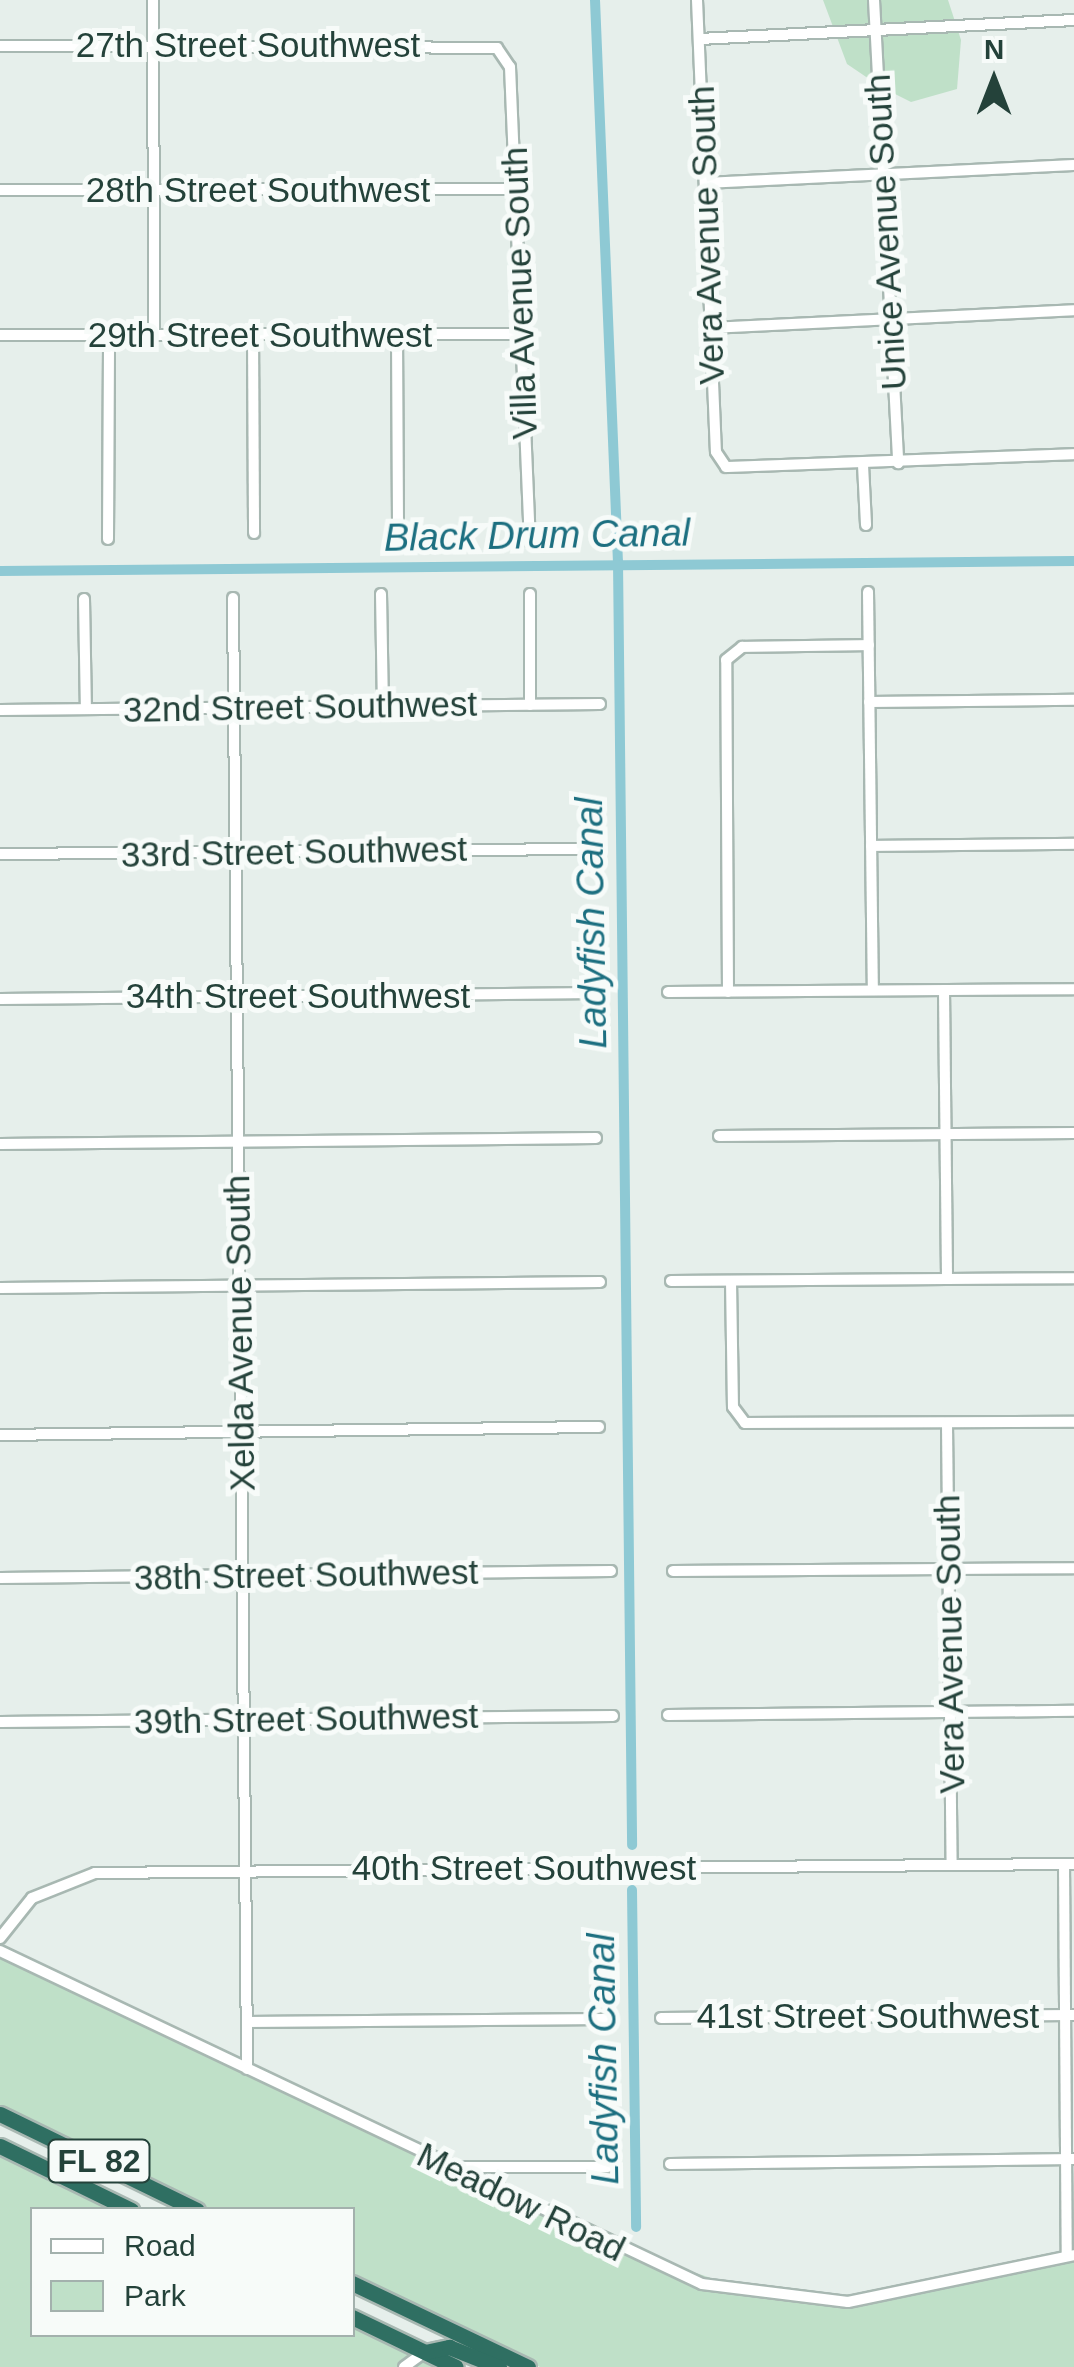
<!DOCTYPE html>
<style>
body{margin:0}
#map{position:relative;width:1074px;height:2367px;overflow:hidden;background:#e6efeb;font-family:Helvetica,sans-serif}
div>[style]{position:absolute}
.green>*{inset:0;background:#bfe0c8}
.canal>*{height:10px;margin:-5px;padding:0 5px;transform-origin:5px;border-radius:5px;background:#8ec9d4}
.roads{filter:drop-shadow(2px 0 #a8b8b2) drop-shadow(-2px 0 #a8b8b2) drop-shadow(0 2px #a8b8b2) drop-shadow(0 -2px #a8b8b2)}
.minor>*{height:10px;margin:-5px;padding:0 5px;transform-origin:5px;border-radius:5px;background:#fff}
.highway>*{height:15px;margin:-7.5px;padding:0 7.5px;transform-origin:7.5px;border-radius:7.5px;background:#2f6f62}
span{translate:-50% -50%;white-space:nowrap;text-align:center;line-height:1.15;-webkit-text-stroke:10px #f7fbf9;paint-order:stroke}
.shield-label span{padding:2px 8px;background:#f7fbf9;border:2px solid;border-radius:8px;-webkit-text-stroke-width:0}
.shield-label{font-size:32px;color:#24423a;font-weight:700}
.street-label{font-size:35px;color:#24423a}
.water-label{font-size:38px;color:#1c6f80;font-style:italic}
.legend{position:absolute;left:30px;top:2207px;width:325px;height:130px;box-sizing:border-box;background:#f7fbf9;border:2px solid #a3b1ad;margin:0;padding:12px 18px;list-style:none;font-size:30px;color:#24423a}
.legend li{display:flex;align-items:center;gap:20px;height:50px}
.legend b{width:50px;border:2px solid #a3b1ad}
.north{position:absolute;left:944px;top:30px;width:100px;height:100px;-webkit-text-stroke:8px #f7fbf9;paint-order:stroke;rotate:0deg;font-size:28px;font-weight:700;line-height:40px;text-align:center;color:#24423a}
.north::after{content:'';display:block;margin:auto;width:35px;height:45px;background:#24423a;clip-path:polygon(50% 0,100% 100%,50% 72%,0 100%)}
</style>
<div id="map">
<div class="green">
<i style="clip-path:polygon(823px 0,948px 0,961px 40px,957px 89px,911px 102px,881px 87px,847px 64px)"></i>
<i style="clip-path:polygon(0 1950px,693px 2272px,771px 2298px,862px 2301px,1074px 2250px,1074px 2367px,540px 2367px,353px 2277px,352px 2210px,210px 2209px,0 2107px)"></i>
<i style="clip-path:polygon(0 2152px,118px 2209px,32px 2210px,32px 2334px,352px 2334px,353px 2323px,443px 2367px,0 2367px)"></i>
</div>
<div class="canal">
<i style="left:595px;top:0;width:562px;rotate:87.66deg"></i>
<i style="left:618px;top:562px;width:1283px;rotate:89.37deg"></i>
<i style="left:0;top:571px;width:1074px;rotate:-0.53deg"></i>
<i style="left:632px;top:1890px;width:337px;rotate:89.3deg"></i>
</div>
<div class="roads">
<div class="minor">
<i style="left:153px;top:0;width:333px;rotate:89.8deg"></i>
<i style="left:697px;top:0;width:452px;rotate:87.6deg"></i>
<i style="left:716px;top:452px;width:18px;rotate:56deg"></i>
<i style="left:726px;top:467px;width:348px;rotate:-2.1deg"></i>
<i style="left:874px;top:0;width:464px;rotate:87deg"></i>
<i style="left:699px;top:39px;width:375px;rotate:-2.9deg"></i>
<i style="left:0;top:46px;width:497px;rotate:0.2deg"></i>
<i style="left:497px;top:48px;width:23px;rotate:56deg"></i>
<i style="left:510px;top:67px;width:475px;rotate:87.6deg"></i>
<i style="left:705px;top:183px;width:369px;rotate:-2.8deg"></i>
<i style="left:0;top:190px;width:515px;rotate:-0.11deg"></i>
<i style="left:710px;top:328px;width:364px;rotate:-2.8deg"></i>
<i style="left:253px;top:334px;width:199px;rotate:89.7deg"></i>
<i style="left:397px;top:334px;width:200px;rotate:89.7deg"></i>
<i style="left:0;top:335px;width:521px;rotate:-0.11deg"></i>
<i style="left:863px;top:465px;width:60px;rotate:87.1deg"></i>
<i style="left:108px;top:539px;width:204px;rotate:-89.7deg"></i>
<i style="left:868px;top:592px;width:398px;rotate:89.3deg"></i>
<i style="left:381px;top:594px;width:112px;rotate:89deg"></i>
<i style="left:530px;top:594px;width:111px;rotate:90deg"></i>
<i style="left:233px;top:598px;width:1471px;rotate:89.45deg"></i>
<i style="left:84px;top:599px;width:110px;rotate:89deg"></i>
<i style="left:869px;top:702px;width:205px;rotate:-0.6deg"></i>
<i style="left:0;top:710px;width:600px;rotate:-0.57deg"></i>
<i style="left:871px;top:846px;width:203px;rotate:-0.6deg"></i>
<i style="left:0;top:854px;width:589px;rotate:-0.49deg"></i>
<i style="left:944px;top:990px;width:289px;rotate:89.4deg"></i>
<i style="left:668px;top:992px;width:406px;rotate:-0.4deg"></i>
<i style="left:728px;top:992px;width:332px;rotate:-90.3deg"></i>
<i style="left:726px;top:660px;width:21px;rotate:-39deg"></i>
<i style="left:742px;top:647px;width:127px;rotate:-0.9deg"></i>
<i style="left:0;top:999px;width:596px;rotate:-0.58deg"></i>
<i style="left:719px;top:1136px;width:355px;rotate:-0.5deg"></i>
<i style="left:0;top:1144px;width:596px;rotate:-0.58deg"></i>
<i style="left:671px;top:1281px;width:403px;rotate:-0.4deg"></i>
<i style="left:731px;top:1281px;width:126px;rotate:89.1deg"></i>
<i style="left:733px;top:1407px;width:20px;rotate:53deg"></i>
<i style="left:745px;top:1423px;width:329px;rotate:-0.2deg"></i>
<i style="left:0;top:1288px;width:600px;rotate:-0.57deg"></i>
<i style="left:947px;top:1424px;width:441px;rotate:89.4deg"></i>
<i style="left:0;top:1435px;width:599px;rotate:-0.77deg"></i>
<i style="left:673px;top:1571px;width:401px;rotate:-0.4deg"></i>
<i style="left:0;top:1578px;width:611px;rotate:-0.66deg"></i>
<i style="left:668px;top:1715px;width:406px;rotate:-0.6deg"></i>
<i style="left:0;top:1722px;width:613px;rotate:-0.56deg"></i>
<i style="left:1064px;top:1864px;width:391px;rotate:89.6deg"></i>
<i style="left:0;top:1938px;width:51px;rotate:-51.3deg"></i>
<i style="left:32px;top:1898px;width:68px;rotate:-21.6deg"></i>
<i style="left:95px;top:1873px;width:979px;rotate:-0.53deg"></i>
<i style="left:0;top:1951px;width:777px;rotate:25.38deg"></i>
<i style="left:702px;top:2284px;width:147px;rotate:7deg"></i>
<i style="left:848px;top:2302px;width:231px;rotate:-11.7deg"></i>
<i style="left:661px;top:2018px;width:413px;rotate:-0.4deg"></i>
<i style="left:247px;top:2022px;width:358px;rotate:-0.5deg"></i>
<i style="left:670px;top:2164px;width:404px;rotate:-0.7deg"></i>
<i style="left:454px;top:2167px;width:154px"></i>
<i style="left:404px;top:2367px;width:26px;rotate:-36deg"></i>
</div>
<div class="highway">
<i style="left:0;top:2114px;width:219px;rotate:26deg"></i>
<i style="left:0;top:2146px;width:146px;rotate:26deg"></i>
<i style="left:352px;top:2283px;width:195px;rotate:25.5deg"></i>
<i style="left:352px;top:2317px;width:115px;rotate:25.7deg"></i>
<i style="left:425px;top:2352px;width:25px;rotate:-12deg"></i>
<i style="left:449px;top:2347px;width:54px;rotate:21.8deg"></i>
</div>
</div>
<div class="shield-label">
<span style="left:99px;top:2161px">FL 82</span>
</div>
<div class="street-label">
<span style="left:248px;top:45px">27th Street Southwest</span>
<span style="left:258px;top:190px">28th Street Southwest</span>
<span style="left:886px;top:232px;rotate:-93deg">Unice Avenue South</span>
<span style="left:707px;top:235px;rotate:-92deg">Vera Avenue South</span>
<span style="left:520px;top:293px;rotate:-92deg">Villa Avenue South</span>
<span style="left:260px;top:335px">29th Street Southwest</span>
<span style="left:300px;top:707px;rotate:-1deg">32nd Street Southwest</span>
<span style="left:294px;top:852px;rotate:-1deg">33rd Street Southwest</span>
<span style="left:298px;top:996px">34th Street Southwest</span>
<span style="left:240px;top:1333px;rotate:-91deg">Xelda Avenue South</span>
<span style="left:306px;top:1575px;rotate:-1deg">38th Street Southwest</span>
<span style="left:950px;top:1644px;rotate:-91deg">Vera Avenue South</span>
<span style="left:306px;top:1719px;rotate:-1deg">39th Street Southwest</span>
<span style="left:524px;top:1868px">40th Street Southwest</span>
<span style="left:868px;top:2016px">41st Street Southwest</span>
<span style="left:521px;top:2202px;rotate:26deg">Meadow Road</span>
</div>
<div class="water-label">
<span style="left:537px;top:536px;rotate:-1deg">Black Drum Canal</span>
<span style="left:592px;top:923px;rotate:-91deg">Ladyfish Canal</span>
<span style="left:604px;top:2059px;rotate:-91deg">Ladyfish Canal</span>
</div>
<ul class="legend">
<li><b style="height:12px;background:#fff"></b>Road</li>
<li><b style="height:28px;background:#bfe0c8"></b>Park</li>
</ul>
<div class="north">N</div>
</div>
